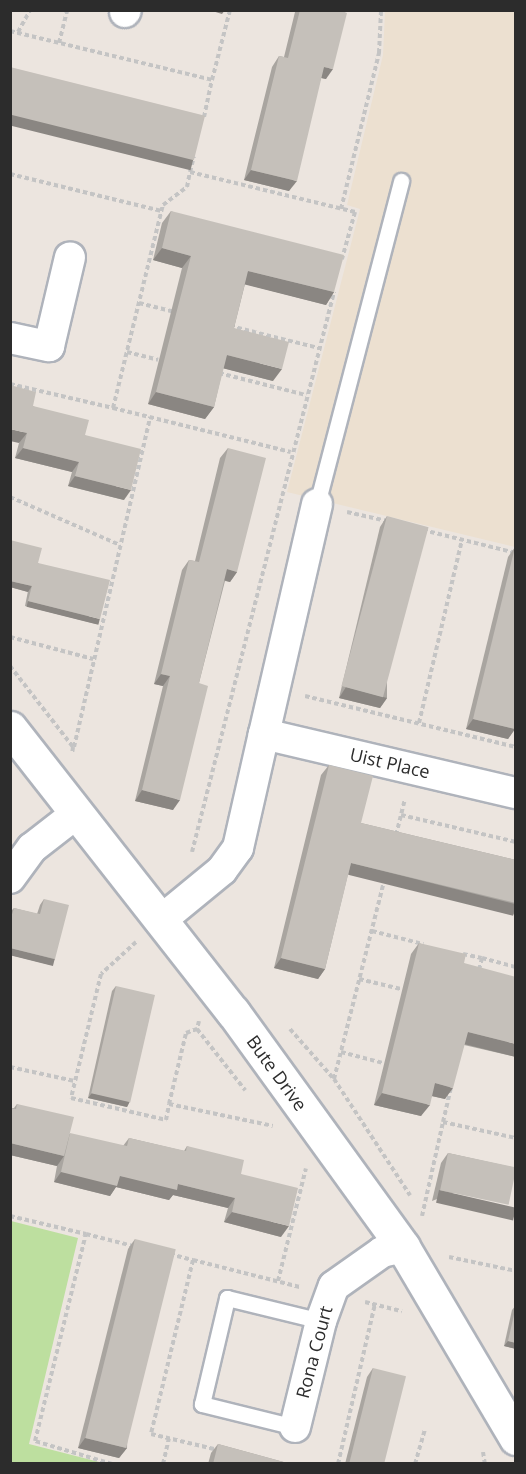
<!DOCTYPE html>
<style>
body{margin:0}
#map{position:relative;width:526px;height:1474px;overflow:hidden;background:#ece5df;font-family:"Open Sans",sans-serif}
div>[style]{position:absolute}
.education>*{inset:0;background:#ece0d0}
.green>*{inset:0;background:#bddf9f}
.path>*{height:4px;margin-top:-2px;transform-origin:0;background:repeating-linear-gradient(90deg,#c4c4c4 0 4.5px,transparent 0 7.5px)}
.roads{filter:drop-shadow(2px 0 #afb3bb) drop-shadow(-2px 0 #afb3bb) drop-shadow(0 2px #afb3bb) drop-shadow(0 -2px #afb3bb)}
.lane>*{height:15px;margin:-7.5px;padding:0 7.5px;transform-origin:7.5px;border-radius:7.5px;background:#fff}
.street>*{height:30px;margin:-15px;padding:0 15px;transform-origin:15px;border-radius:15px;background:#fff}
.secondary>*{height:33px;margin:-16.5px;padding:0 16.5px;transform-origin:16.5px;border-radius:16.5px;background:#fff}
.wall>*{inset:0;background:#a9a5a0}
.shaded-wall>*{inset:0;background:#8a8682;transform-origin:0 0}
.building>*{inset:0;background:#c5c0ba;transform-origin:0 0}
span{translate:-50% -50%;white-space:nowrap;text-align:center;line-height:1.15;-webkit-text-stroke:5px #fff;paint-order:stroke}
.street-label{font-size:18px;color:#2c2c2c}
.frame{position:absolute;inset:0;border:12px solid #2c2c2c;pointer-events:none}
</style>
<div id="map">
<div class="education">
<i style="clip-path:polygon(385px 11px,515px 11px,515px 547px,287px 492px,360px 209px,347px 205px,383px 55px)"></i>
</div>
<div class="green">
<i style="clip-path:polygon(11px 1221px,78px 1238px,29px 1444px,103px 1463px,11px 1463px)"></i>
</div>
<div class="path">
<i style="left:10px;top:31px;width:208px;rotate:13.6deg"></i>
<i style="left:212px;top:80px;width:72px;rotate:-75.6deg"></i>
<i style="left:18px;top:32px;width:25px;rotate:-61deg"></i>
<i style="left:59px;top:43px;width:34px;rotate:-76deg"></i>
<i style="left:204px;top:117px;width:38px;rotate:-78deg"></i>
<i style="left:190px;top:172px;width:16px;rotate:-76deg"></i>
<i style="left:10px;top:174px;width:156px;rotate:13.7deg"></i>
<i style="left:341px;top:209px;width:161px;rotate:-76.3deg"></i>
<i style="left:379px;top:53px;width:43px;rotate:-87.3deg"></i>
<i style="left:139px;top:303px;width:38px;rotate:14deg"></i>
<i style="left:230px;top:326px;width:92px;rotate:13.9deg"></i>
<i style="left:127px;top:352px;width:32px;rotate:14deg"></i>
<i style="left:219px;top:373px;width:90px;rotate:14.2deg"></i>
<i style="left:10px;top:384px;width:106px;rotate:13.1deg"></i>
<i style="left:113px;top:408px;width:209px;rotate:-76.2deg"></i>
<i style="left:163px;top:205px;width:30px;rotate:-37deg"></i>
<i style="left:187px;top:187px;width:15px;rotate:-79deg"></i>
<i style="left:190px;top:172px;width:170px;rotate:13.6deg"></i>
<i style="left:355px;top:212px;width:49px;rotate:105.5deg"></i>
<i style="left:113px;top:408px;width:183px;rotate:13.9deg"></i>
<i style="left:10px;top:497px;width:120px;rotate:23.6deg"></i>
<i style="left:347px;top:512px;width:41px;rotate:12.7deg"></i>
<i style="left:423px;top:530px;width:96px;rotate:13.9deg"></i>
<i style="left:10px;top:637px;width:86px;rotate:14.8deg"></i>
<i style="left:10px;top:666px;width:103px;rotate:52.1deg"></i>
<i style="left:73px;top:747px;width:7px;rotate:98deg"></i>
<i style="left:305px;top:696px;width:217px;rotate:13.6deg"></i>
<i style="left:419px;top:723px;width:188px;rotate:-76.8deg"></i>
<i style="left:74px;top:747px;width:339px;rotate:-77deg"></i>
<i style="left:401px;top:815px;width:118px;rotate:13.2deg"></i>
<i style="left:396px;top:835px;width:37px;rotate:-76deg"></i>
<i style="left:192px;top:852px;width:578px;rotate:-75.77deg"></i>
<i style="left:372px;top:931px;width:53px;rotate:14.3deg"></i>
<i style="left:136px;top:942px;width:47px;rotate:137.6deg"></i>
<i style="left:101px;top:974px;width:128px;rotate:103.6deg"></i>
<i style="left:71px;top:1098px;width:98px;rotate:13deg"></i>
<i style="left:166px;top:1120px;width:16px;rotate:-79deg"></i>
<i style="left:169px;top:1104px;width:106px;rotate:11.9deg"></i>
<i style="left:463px;top:954px;width:19px;rotate:12deg"></i>
<i style="left:482px;top:958px;width:12px;rotate:104deg"></i>
<i style="left:482px;top:958px;width:35px;rotate:15deg"></i>
<i style="left:359px;top:979px;width:43px;rotate:13.4deg"></i>
<i style="left:199px;top:1021px;width:8px;rotate:104deg"></i>
<i style="left:197px;top:1029px;width:78px;rotate:51.8deg"></i>
<i style="left:290px;top:1029px;width:67px;rotate:48.7deg"></i>
<i style="left:334px;top:1079px;width:139px;rotate:56.8deg"></i>
<i style="left:341px;top:1052px;width:43px;rotate:14.7deg"></i>
<i style="left:10px;top:1067px;width:66px;rotate:12.3deg"></i>
<i style="left:334px;top:1079px;width:204px;rotate:-75.8deg"></i>
<i style="left:169px;top:1104px;width:73px;rotate:-76.5deg"></i>
<i style="left:186px;top:1033px;width:12px;rotate:-20deg"></i>
<i style="left:443px;top:1122px;width:35px;rotate:-77deg"></i>
<i style="left:10px;top:1216px;width:78px;rotate:13.3deg"></i>
<i style="left:422px;top:1216px;width:96px;rotate:-77.4deg"></i>
<i style="left:443px;top:1122px;width:75px;rotate:12.4deg"></i>
<i style="left:170px;top:1254px;width:24px;rotate:15deg"></i>
<i style="left:193px;top:1260px;width:179px;rotate:103.6deg"></i>
<i style="left:151px;top:1434px;width:69px;rotate:13.4deg"></i>
<i style="left:449px;top:1257px;width:68px;rotate:11.8deg"></i>
<i style="left:193px;top:1260px;width:110px;rotate:14.2deg"></i>
<i style="left:278px;top:1281px;width:116px;rotate:-76.1deg"></i>
<i style="left:365px;top:1302px;width:38px;rotate:14deg"></i>
<i style="left:483px;top:1452px;width:12px;rotate:81deg"></i>
<i style="left:112px;top:1464px;width:80px;rotate:-163.4deg"></i>
<i style="left:35px;top:1441px;width:213px;rotate:-76.2deg"></i>
<i style="left:86px;top:1234px;width:49px;rotate:14.3deg"></i>
<i style="left:163px;top:1464px;width:26px;rotate:-77deg"></i>
<i style="left:338px;top:1464px;width:164px;rotate:-77deg"></i>
<i style="left:415px;top:1464px;width:37px;rotate:-74deg"></i>
</div>
<div class="roads">
<div class="lane">
<i style="left:317px;top:504px;width:334px;rotate:-75.4deg"></i>
<i style="left:295px;top:1427px;width:96px;rotate:-166.1deg"></i>
<i style="left:202px;top:1404px;width:109px;rotate:-76.7deg"></i>
<i style="left:227px;top:1298px;width:97px;rotate:13.7deg"></i>
</div>
<div class="street">
<i style="left:125px;top:12px;width:2px;rotate:-63deg"></i>
<i style="left:10px;top:338px;width:40px;rotate:12deg"></i>
<i style="left:49px;top:346px;width:91px;rotate:-76.7deg"></i>
<i style="left:264px;top:734px;width:236px;rotate:-77deg"></i>
<i style="left:10px;top:878px;width:37px;rotate:-54deg"></i>
<i style="left:32px;top:848px;width:57px;rotate:-37.9deg"></i>
<i style="left:160px;top:921px;width:80px;rotate:-39.4deg"></i>
<i style="left:222px;top:870px;width:27px;rotate:-54deg"></i>
<i style="left:238px;top:848px;width:117px;rotate:-77.2deg"></i>
<i style="left:264px;top:734px;width:259px;rotate:13.2deg"></i>
<i style="left:295px;top:1427px;width:109px;rotate:-76.2deg"></i>
<i style="left:321px;top:1321px;width:37px;rotate:-70deg"></i>
<i style="left:334px;top:1286px;width:59px;rotate:-35.3deg"></i>
<i style="left:382px;top:1252px;width:22px;rotate:-13deg"></i>
</div>
<div class="secondary">
<i style="left:10px;top:728px;width:361px;rotate:51.9deg"></i>
<i style="left:233px;top:1012px;width:290px;rotate:54.1deg"></i>
<i style="left:403px;top:1247px;width:222px;rotate:59.4deg"></i>
</div>
</div>
<div class="wall">
<i style="clip-path:polygon(290px 10px,340px 10px,326px 79px,321px 78px,289px 191px,244px 180px,272px 67px,279px 56px,284px 57px,295px 12px)"></i>
<i style="clip-path:polygon(171px 211px,334px 292px,326px 305px,245px 284px,234px 328px,273px 381px,223px 368px,214px 407px,205px 419px,148px 404px,182px 268px,153px 260px,162px 223px)"></i>
<i style="clip-path:polygon(33px 406px,85px 435px,124px 500px,68px 486px,72px 472px,15px 458px,19px 443px)"></i>
<i style="clip-path:polygon(228px 448px,237px 572px,230px 582px,225px 581px,199px 683px,173px 810px,135px 801px,163px 686px,154px 684px,182px 570px,189px 560px,195px 561px,220px 458px)"></i>
<i style="clip-path:polygon(387px 516px,387px 698px,380px 708px,339px 698px,380px 527px)"></i>
<i style="clip-path:polygon(10px 540px,38px 563px,96px 624px,25px 606px,28px 591px,28px 592px,10px 587px)"></i>
<i style="clip-path:polygon(515px 547px,515px 729px,508px 739px,466px 729px,508px 557px)"></i>
<i style="clip-path:polygon(329px 765px,361px 823px,516px 860px,516px 915px,348px 874px,325px 969px,318px 979px,274px 968px,321px 775px)"></i>
<i style="clip-path:polygon(44px 899px,55px 959px,51px 965px,10px 955px,10px 912px,14px 908px,37px 914px,40px 905px)"></i>
<i style="clip-path:polygon(419px 943px,464px 963px,516px 1057px,464px 1045px,445px 1099px,432px 1096px,421px 1116px,374px 1105px,411px 954px)"></i>
<i style="clip-path:polygon(116px 986px,130px 1101px,127px 1107px,88px 1098px,112px 991px)"></i>
<i style="clip-path:polygon(17px 1104px,70px 1134px,123px 1146px,129px 1138px,184px 1151px,187px 1146px,241px 1174px,281px 1237px,224px 1222px,228px 1208px,173px 1195px,169px 1200px,116px 1187px,110px 1196px,54px 1182px,57px 1166px,10px 1155px,10px 1108px,14px 1108px)"></i>
<i style="clip-path:polygon(448px 1153px,516px 1168px,432px 1201px,441px 1163px)"></i>
<i style="clip-path:polygon(135px 1239px,127px 1448px,119px 1458px,78px 1448px,128px 1249px)"></i>
<i style="clip-path:polygon(516px 1305px,516px 1349px,504px 1346px,512px 1310px)"></i>
<i style="clip-path:polygon(373px 1368px,384px 1464px,345px 1464px,367px 1377px)"></i>
<i style="clip-path:polygon(218px 1444px,291px 1464px,208px 1464px,211px 1453px)"></i>
</div>
<div class="shaded-wall">
<i style="clip-path:polygon(209px 10px,225px 10px,222px 14px)"></i>
<i style="clip-path:polygon(324px 67px,333px 69px,326px 79px,317px 77px)"></i>
<i style="left:10px;top:113px;width:189px;height:12px;rotate:14deg"></i>
<i style="clip-path:polygon(251px 170px,297px 181px,289px 191px,244px 180px)"></i>
<i style="clip-path:polygon(162px 248px,191px 256px,182px 268px,153px 260px)"></i>
<i style="clip-path:polygon(248px 271px,334px 292px,326px 305px,239px 283px)"></i>
<i style="clip-path:polygon(227px 355px,282px 369px,273px 381px,218px 367px)"></i>
<i style="clip-path:polygon(156px 392px,214px 407px,205px 419px,148px 404px)"></i>
<i style="clip-path:polygon(10px 429px,27px 433px,19px 443px,10px 441px)"></i>
<i style="clip-path:polygon(23px 448px,79px 462px,72px 472px,15px 458px)"></i>
<i style="clip-path:polygon(75px 476px,131px 490px,124px 500px,68px 486px)"></i>
<i style="clip-path:polygon(227px 569px,237px 572px,230px 582px,220px 579px)"></i>
<i style="clip-path:polygon(10px 581px,32px 586px,28px 592px,10px 587px)"></i>
<i style="left:28px;top:601px;width:74px;height:6px;rotate:14deg"></i>
<i style="clip-path:polygon(161px 674px,170px 676px,163px 686px,154px 684px)"></i>
<i style="clip-path:polygon(346px 687px,387px 698px,380px 708px,339px 698px)"></i>
<i style="clip-path:polygon(473px 719px,515px 729px,508px 739px,466px 729px)"></i>
<i style="clip-path:polygon(142px 790px,180px 800px,173px 810px,135px 801px)"></i>
<i style="left:351px;top:863px;width:170px;height:12px;rotate:14deg"></i>
<i style="left:10px;top:948px;width:46px;height:7px;rotate:14deg"></i>
<i style="clip-path:polygon(281px 958px,325px 969px,318px 979px,274px 968px)"></i>
<i style="clip-path:polygon(468px 1032px,516px 1044px,516px 1057px,460px 1043px)"></i>
<i style="clip-path:polygon(435px 1083px,453px 1088px,445px 1099px,427px 1095px)"></i>
<i style="clip-path:polygon(92px 1093px,130px 1101px,127px 1107px,88px 1098px)"></i>
<i style="clip-path:polygon(382px 1093px,430px 1105px,421px 1116px,374px 1105px)"></i>
<i style="clip-path:polygon(10px 1143px,64px 1156px,57px 1166px,10px 1155px)"></i>
<i style="clip-path:polygon(61px 1172px,120px 1176px,178px 1184px,235px 1198px,228px 1208px,173px 1195px,169px 1200px,116px 1187px,110px 1196px,54px 1182px)"></i>
<i style="left:439px;top:1190px;width:79px;height:13px;rotate:13deg"></i>
<i style="clip-path:polygon(232px 1212px,289px 1226px,281px 1237px,224px 1222px)"></i>
<i style="clip-path:polygon(508px 1341px,516px 1343px,516px 1349px,504px 1346px)"></i>
<i style="clip-path:polygon(85px 1438px,127px 1448px,119px 1458px,78px 1448px)"></i>
</div>
<div class="building">
<i style="clip-path:polygon(300px 10px,340px 10px,347px 13px,333px 69px,324px 67px,297px 181px,251px 170px,279px 56px,288px 58px)"></i>
<i style="left:10px;top:67px;width:201px;height:46px;rotate:14deg"></i>
<i style="clip-path:polygon(171px 211px,344px 255px,334px 292px,248px 271px,234px 328px,289px 342px,282px 369px,227px 355px,214px 407px,156px 392px,191px 256px,162px 248px)"></i>
<i style="clip-path:polygon(10px 385px,36px 392px,33px 406px,89px 420px,85px 435px,141px 449px,131px 490px,75px 476px,79px 462px,23px 448px,27px 433px,10px 429px)"></i>
<i style="clip-path:polygon(228px 448px,266px 458px,237px 572px,227px 569px,199px 683px,208px 686px,180px 800px,142px 790px,170px 676px,161px 674px,189px 560px,199px 562px)"></i>
<i style="left:387px;top:516px;width:43px;height:176px;rotate:15deg"></i>
<i style="clip-path:polygon(10px 540px,42px 548px,38px 563px,110px 580px,100px 619px,28px 601px,37px 566px,32px 586px,10px 581px)"></i>
<i style="clip-path:polygon(515px 547px,516px 547px,515px 729px,473px 719px)"></i>
<i style="clip-path:polygon(329px 765px,373px 776px,361px 823px,516px 860px,516px 903px,351px 863px,325px 969px,281px 958px)"></i>
<i style="clip-path:polygon(44px 899px,69px 905px,55px 959px,10px 948px,10px 921px,14px 908px,40px 914px)"></i>
<i style="clip-path:polygon(419px 943px,466px 954px,464px 963px,516px 977px,516px 1044px,468px 1032px,453px 1088px,435px 1083px,430px 1105px,382px 1093px)"></i>
<i style="left:116px;top:986px;width:40px;height:110px;rotate:13deg"></i>
<i style="clip-path:polygon(17px 1104px,74px 1117px,64px 1156px,10px 1143px,10px 1108px,16px 1109px)"></i>
<i style="clip-path:polygon(70px 1133px,127px 1146px,129px 1138px,186px 1151px,187px 1146px,244px 1160px,241px 1174px,298px 1188px,289px 1226px,232px 1212px,235px 1198px,178px 1184px,177px 1190px,120px 1176px,117px 1186px,61px 1172px)"></i>
<i style="left:448px;top:1153px;width:70px;height:38px;rotate:12deg"></i>
<i style="left:135px;top:1239px;width:42px;height:205px;rotate:14deg"></i>
<i style="clip-path:polygon(516px 1306px,516px 1343px,508px 1341px)"></i>
<i style="left:373px;top:1368px;width:34px;height:99px;rotate:14deg"></i>
<i style="clip-path:polygon(218px 1444px,291px 1464px,213px 1464px)"></i>
</div>
<div class="street-label">
<span style="left:390px;top:763px;rotate:13deg">Uist Place</span>
<span style="left:277px;top:1073px;rotate:54deg">Bute Drive</span>
<span style="left:314px;top:1352px;rotate:-75deg">Rona Court</span>
</div>
<div class="frame"></div>
</div>
